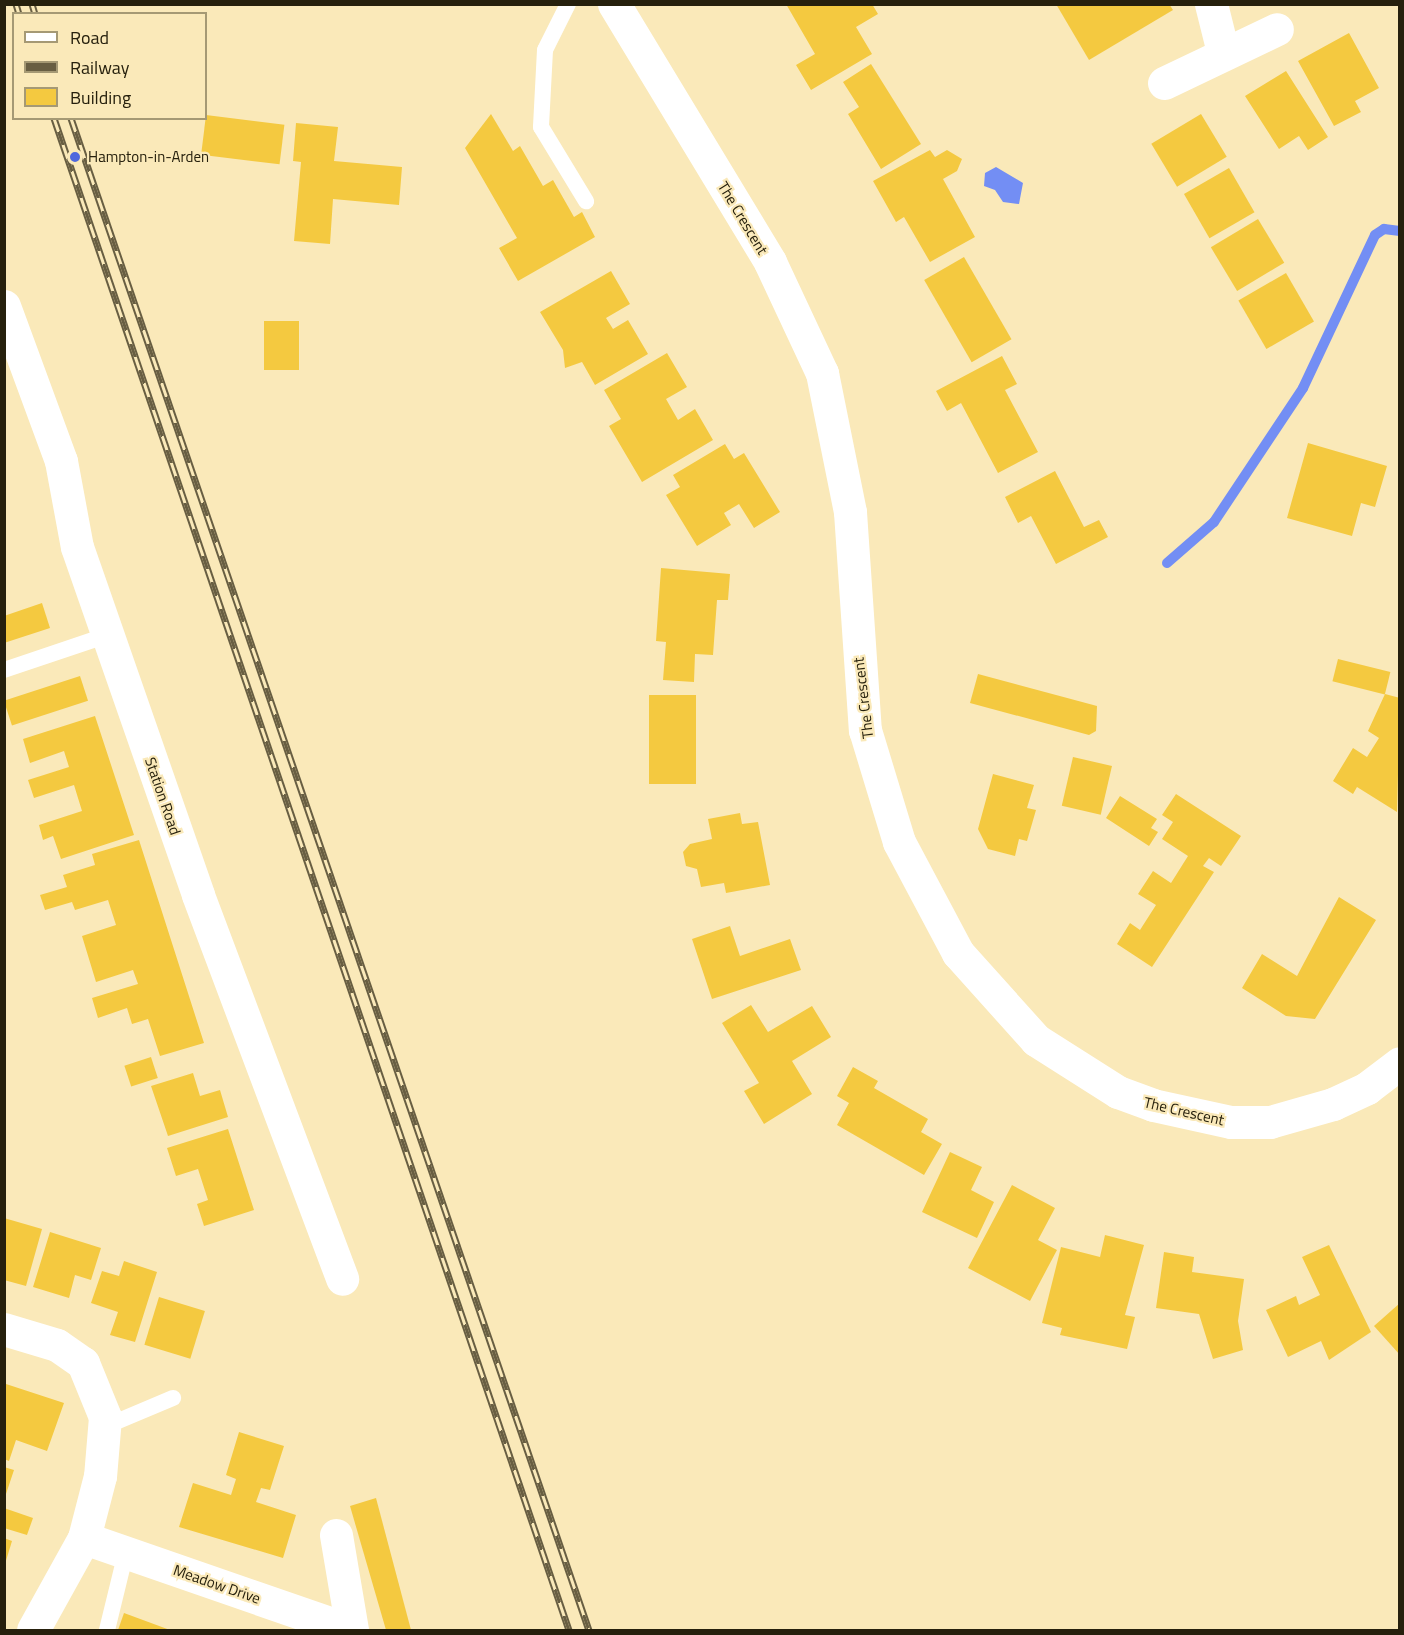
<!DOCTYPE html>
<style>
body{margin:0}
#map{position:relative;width:1404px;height:1635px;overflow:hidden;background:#fae9b9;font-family:"Titillium Web",sans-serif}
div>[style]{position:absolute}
.water>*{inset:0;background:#738ef4}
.stream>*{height:10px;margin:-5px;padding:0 5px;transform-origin:5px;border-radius:5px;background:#738ef4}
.building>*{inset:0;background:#f4c940;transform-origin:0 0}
.lane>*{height:16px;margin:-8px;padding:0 8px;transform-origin:8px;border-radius:8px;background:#fff}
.street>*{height:33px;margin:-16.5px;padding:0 16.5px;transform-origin:16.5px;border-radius:16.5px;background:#fff}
.rail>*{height:7px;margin-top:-3.5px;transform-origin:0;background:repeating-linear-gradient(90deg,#fae9b9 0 14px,#685e42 0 28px);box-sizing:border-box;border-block:2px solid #685e42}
.dots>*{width:16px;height:16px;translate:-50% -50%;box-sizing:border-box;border:3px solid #fae9b9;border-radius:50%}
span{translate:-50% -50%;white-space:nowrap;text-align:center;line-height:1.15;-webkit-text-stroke:4.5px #fae9b9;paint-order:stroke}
.poi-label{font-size:15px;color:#26200d}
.left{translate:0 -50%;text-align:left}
.street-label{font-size:15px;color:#26200d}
.frame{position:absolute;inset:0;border:6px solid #26200d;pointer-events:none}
.legend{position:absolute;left:12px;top:12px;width:195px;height:108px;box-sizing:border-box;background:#fae9b9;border:2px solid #a59974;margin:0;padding:8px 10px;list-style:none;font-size:18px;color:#26200d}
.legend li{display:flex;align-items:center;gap:12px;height:30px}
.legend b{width:30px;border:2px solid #a59974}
</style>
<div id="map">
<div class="water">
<i style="clip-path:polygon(996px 167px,1023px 183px,1019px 204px,1003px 202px,995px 190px,984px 186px,985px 173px)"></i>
</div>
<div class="stream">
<i style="left:1167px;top:563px;width:62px;rotate:-41.1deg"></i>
<i style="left:1214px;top:522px;width:161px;rotate:-56.4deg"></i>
<i style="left:1303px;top:388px;width:169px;rotate:-64.8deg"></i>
<i style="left:1375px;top:235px;width:11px;rotate:-34deg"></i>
<i style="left:1384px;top:229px;width:16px;rotate:7deg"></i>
</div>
<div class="building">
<i style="clip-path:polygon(786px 4px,872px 4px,878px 14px,856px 27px,872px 54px,811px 90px,796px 65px,815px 54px)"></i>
<i style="clip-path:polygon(1056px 4px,1169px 4px,1173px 10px,1089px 60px)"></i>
<i style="clip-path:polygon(1349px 33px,1379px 88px,1355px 101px,1361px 112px,1334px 126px,1298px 61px)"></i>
<i style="clip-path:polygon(871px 64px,921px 144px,881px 169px,848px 114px,859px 107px,843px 82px)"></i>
<i style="clip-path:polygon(1286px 71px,1328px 137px,1308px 150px,1299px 136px,1279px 149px,1245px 96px)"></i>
<i style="clip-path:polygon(491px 114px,513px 151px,520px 146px,543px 186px,553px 180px,574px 217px,582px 212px,595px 237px,518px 281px,499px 248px,517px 238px,465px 148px)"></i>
<i style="left:1201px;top:114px;width:50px;height:58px;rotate:59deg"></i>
<i style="left:206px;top:115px;width:79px;height:40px;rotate:7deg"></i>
<i style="clip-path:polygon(296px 123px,338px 127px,334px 161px,402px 167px,399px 205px,333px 199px,330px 244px,294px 241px,301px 162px,293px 161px)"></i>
<i style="clip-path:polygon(930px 150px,935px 157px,947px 150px,962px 159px,957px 171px,943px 179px,975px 237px,930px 262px,904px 217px,896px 222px,873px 181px)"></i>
<i style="left:1229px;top:168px;width:51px;height:52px;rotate:60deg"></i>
<i style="left:1258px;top:219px;width:51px;height:55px;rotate:59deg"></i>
<i style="left:964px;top:257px;width:95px;height:46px;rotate:60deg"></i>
<i style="clip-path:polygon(611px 271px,630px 304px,606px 318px,613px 329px,628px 320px,648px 354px,595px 385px,582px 362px,565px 368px,563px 350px,540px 312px)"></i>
<i style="left:1286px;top:273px;width:56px;height:55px;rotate:60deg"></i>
<i style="left:264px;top:321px;width:35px;height:49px"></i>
<i style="clip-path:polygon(667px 353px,687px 387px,666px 399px,678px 420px,695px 409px,713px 440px,642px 482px,609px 426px,621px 419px,604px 390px)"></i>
<i style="clip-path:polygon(1002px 356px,1017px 384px,1005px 390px,1038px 452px,998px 473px,961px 403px,947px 411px,936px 391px)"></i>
<i style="clip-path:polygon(1308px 443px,1387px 466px,1375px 507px,1361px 503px,1352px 536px,1287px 518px)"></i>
<i style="clip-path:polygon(725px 444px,734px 459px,744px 453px,780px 512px,754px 528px,739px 504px,724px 513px,731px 525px,697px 546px,666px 495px,680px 487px,673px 475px)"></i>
<i style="clip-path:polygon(1055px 471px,1084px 527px,1099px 520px,1108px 537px,1056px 564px,1031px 516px,1018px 523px,1005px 497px)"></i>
<i style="clip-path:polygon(661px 568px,730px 574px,728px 600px,717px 600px,713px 655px,695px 654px,694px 682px,663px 680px,666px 642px,656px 641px)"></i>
<i style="clip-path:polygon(42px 603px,50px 628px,4px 643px,4px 616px)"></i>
<i style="left:1338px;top:659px;width:54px;height:23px;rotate:14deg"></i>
<i style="clip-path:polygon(978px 674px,1097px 706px,1096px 731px,1089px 735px,970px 703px)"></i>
<i style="left:80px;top:676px;width:26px;height:80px;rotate:72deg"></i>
<i style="clip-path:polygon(1385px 694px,1400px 698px,1397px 812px,1357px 787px,1353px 794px,1333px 781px,1353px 748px,1367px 757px,1379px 738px,1368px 731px)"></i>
<i style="left:649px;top:695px;width:47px;height:89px"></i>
<i style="clip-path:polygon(95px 716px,134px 835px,61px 859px,53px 836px,43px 840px,39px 825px,82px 811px,74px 785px,34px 798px,28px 780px,69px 767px,64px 751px,30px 763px,23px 739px)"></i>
<i style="left:1073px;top:757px;width:40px;height:50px;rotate:13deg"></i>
<i style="clip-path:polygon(993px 774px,1034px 785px,1027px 808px,1036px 810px,1027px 841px,1019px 839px,1015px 856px,988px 849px,978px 829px)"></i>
<i style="clip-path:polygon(1176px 794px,1241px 836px,1221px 866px,1209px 858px,1203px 866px,1214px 872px,1152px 967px,1117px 944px,1130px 923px,1140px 930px,1156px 905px,1138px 894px,1153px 871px,1171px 883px,1188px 856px,1162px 839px,1173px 822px,1162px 815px)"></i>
<i style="clip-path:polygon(1120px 796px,1157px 819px,1151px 828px,1158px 832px,1149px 846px,1106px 818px)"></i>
<i style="clip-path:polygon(740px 813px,742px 824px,758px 822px,770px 885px,726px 893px,724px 883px,701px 887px,697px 869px,686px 866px,683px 852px,690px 844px,712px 839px,708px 819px)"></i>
<i style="clip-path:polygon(139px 840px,204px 1043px,160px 1056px,148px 1019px,132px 1024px,127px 1008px,98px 1018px,92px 998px,138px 984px,133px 970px,96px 982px,82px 936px,116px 925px,108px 900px,75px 910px,72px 902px,45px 910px,40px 895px,67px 887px,63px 875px,95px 865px,92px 854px)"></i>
<i style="clip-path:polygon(1339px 897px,1376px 920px,1315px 1019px,1286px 1016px,1242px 988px,1262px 954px,1297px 976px)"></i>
<i style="clip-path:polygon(730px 926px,740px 956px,790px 939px,801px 970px,712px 999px,692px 939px)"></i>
<i style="clip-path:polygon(751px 1005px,768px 1032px,812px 1006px,831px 1037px,792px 1061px,812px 1094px,764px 1124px,744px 1091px,759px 1083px,722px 1023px)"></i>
<i style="left:151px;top:1057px;width:22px;height:28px;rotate:72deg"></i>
<i style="clip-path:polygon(853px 1067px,878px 1081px,874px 1088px,928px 1119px,921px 1132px,942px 1144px,924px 1175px,837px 1125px,849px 1103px,837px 1096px)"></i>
<i style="clip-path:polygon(193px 1073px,200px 1096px,220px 1090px,228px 1117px,168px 1136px,151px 1086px)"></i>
<i style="clip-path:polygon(228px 1129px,254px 1210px,204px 1226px,197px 1204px,208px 1200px,198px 1169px,176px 1176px,167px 1148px)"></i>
<i style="clip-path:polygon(950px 1152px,982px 1167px,971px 1190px,994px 1202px,977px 1238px,922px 1212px)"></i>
<i style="clip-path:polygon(1012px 1185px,1055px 1208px,1038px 1240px,1057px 1250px,1030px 1301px,968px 1268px)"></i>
<i style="clip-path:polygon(4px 1218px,42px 1229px,26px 1286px,4px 1280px)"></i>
<i style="clip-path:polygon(50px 1232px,101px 1248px,91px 1280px,75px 1275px,69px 1298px,33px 1287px)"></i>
<i style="clip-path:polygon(1105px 1235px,1144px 1245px,1125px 1315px,1135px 1317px,1127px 1349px,1060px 1335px,1062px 1328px,1042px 1323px,1061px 1247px,1100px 1257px)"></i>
<i style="clip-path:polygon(1329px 1245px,1371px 1332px,1329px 1360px,1321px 1341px,1288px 1357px,1266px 1310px,1296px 1296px,1299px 1305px,1320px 1295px,1302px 1257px)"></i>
<i style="clip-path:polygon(1164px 1252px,1194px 1257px,1192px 1272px,1244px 1279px,1238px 1321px,1243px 1350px,1213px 1359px,1199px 1314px,1156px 1308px)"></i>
<i style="clip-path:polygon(124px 1261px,157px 1272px,135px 1342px,110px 1335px,118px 1312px,91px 1303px,102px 1271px,119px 1276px)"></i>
<i style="left:159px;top:1297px;width:48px;height:50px;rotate:17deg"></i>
<i style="clip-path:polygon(1400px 1303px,1400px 1355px,1374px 1326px)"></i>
<i style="clip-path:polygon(6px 1384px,64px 1403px,47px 1451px,16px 1440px,9px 1461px,4px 1459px)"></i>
<i style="clip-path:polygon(239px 1432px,284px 1446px,270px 1490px,261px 1488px,256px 1502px,296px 1515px,283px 1558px,179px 1527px,193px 1483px,231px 1495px,236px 1479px,226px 1475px)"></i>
<i style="clip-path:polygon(4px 1467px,14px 1470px,5px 1497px,4px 1496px)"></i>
<i style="clip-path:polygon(376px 1498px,411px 1630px,386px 1630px,350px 1506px)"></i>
<i style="clip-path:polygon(4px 1508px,33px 1518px,27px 1535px,4px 1528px)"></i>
<i style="clip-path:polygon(4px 1538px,12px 1541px,5px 1564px,4px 1564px)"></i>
<i style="clip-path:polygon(124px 1613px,170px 1630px,118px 1630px)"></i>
</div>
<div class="lane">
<i style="left:568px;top:4px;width:51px;rotate:116.6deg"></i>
<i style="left:545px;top:50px;width:77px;rotate:93deg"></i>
<i style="left:541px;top:127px;width:87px;rotate:58.7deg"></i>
<i style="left:4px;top:670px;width:110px;rotate:-18.6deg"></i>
<i style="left:104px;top:1427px;width:75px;rotate:-22.8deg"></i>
<i style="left:107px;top:1630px;width:80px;rotate:-76.3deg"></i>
</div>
<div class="street">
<i style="left:614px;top:4px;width:301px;rotate:58.8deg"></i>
<i style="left:770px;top:262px;width:123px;rotate:64.9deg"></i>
<i style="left:822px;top:373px;width:142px;rotate:78.6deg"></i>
<i style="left:850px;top:512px;width:219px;rotate:86.1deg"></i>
<i style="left:865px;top:730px;width:117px;rotate:73.1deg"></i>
<i style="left:899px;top:842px;width:126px;rotate:62deg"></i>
<i style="left:958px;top:953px;width:117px;rotate:48.1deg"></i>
<i style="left:1036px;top:1040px;width:97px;rotate:32.4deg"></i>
<i style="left:1118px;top:1092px;width:37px;rotate:20deg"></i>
<i style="left:1153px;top:1105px;width:80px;rotate:12.3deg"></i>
<i style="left:1231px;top:1122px;width:39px"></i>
<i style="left:1270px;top:1122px;width:66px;rotate:-15.9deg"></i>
<i style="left:1333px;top:1104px;width:38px;rotate:-25deg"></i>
<i style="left:1367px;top:1088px;width:41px;rotate:-37.1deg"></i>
<i style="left:1211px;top:4px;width:49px;rotate:76deg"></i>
<i style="left:1164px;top:83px;width:125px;rotate:-25.5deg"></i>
<i style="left:4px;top:306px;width:165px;rotate:69.8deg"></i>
<i style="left:61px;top:461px;width:87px;rotate:79.5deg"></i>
<i style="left:77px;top:547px;width:368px;rotate:70.8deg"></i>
<i style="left:198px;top:895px;width:410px;rotate:69.4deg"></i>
<i style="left:4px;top:1329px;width:55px;rotate:16.8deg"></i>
<i style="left:57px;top:1345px;width:32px;rotate:35deg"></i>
<i style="left:83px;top:1363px;width:58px;rotate:67.8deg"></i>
<i style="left:105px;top:1417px;width:59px;rotate:94.8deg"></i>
<i style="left:100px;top:1476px;width:64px;rotate:104.5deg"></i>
<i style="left:84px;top:1538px;width:105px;rotate:119deg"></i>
<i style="left:336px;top:1535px;width:96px;rotate:80.4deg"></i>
<i style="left:84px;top:1538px;width:281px;rotate:19.1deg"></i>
</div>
<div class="rail">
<i style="left:16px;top:4px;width:10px;rotate:73deg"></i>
<i style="left:32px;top:4px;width:10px;rotate:73deg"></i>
<i style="left:54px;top:118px;width:1597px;rotate:71.19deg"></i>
<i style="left:71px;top:118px;width:1598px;rotate:71.09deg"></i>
</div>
<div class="dots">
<i style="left:75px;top:157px;background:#4f68dd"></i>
</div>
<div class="poi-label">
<span class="left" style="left:88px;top:157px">Hampton-in-Arden</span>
</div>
<div class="street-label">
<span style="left:743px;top:218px;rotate:59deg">The Crescent</span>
<span style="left:863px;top:698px;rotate:-97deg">The Crescent</span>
<span style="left:163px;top:796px;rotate:71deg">Station Road</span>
<span style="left:1184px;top:1111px;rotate:13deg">The Crescent</span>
<span style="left:217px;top:1584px;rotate:19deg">Meadow Drive</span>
</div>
<div class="frame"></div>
<ul class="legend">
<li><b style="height:8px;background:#fff"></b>Road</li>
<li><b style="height:8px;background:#685e42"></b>Railway</li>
<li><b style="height:16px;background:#f4c940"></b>Building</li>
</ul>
</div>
